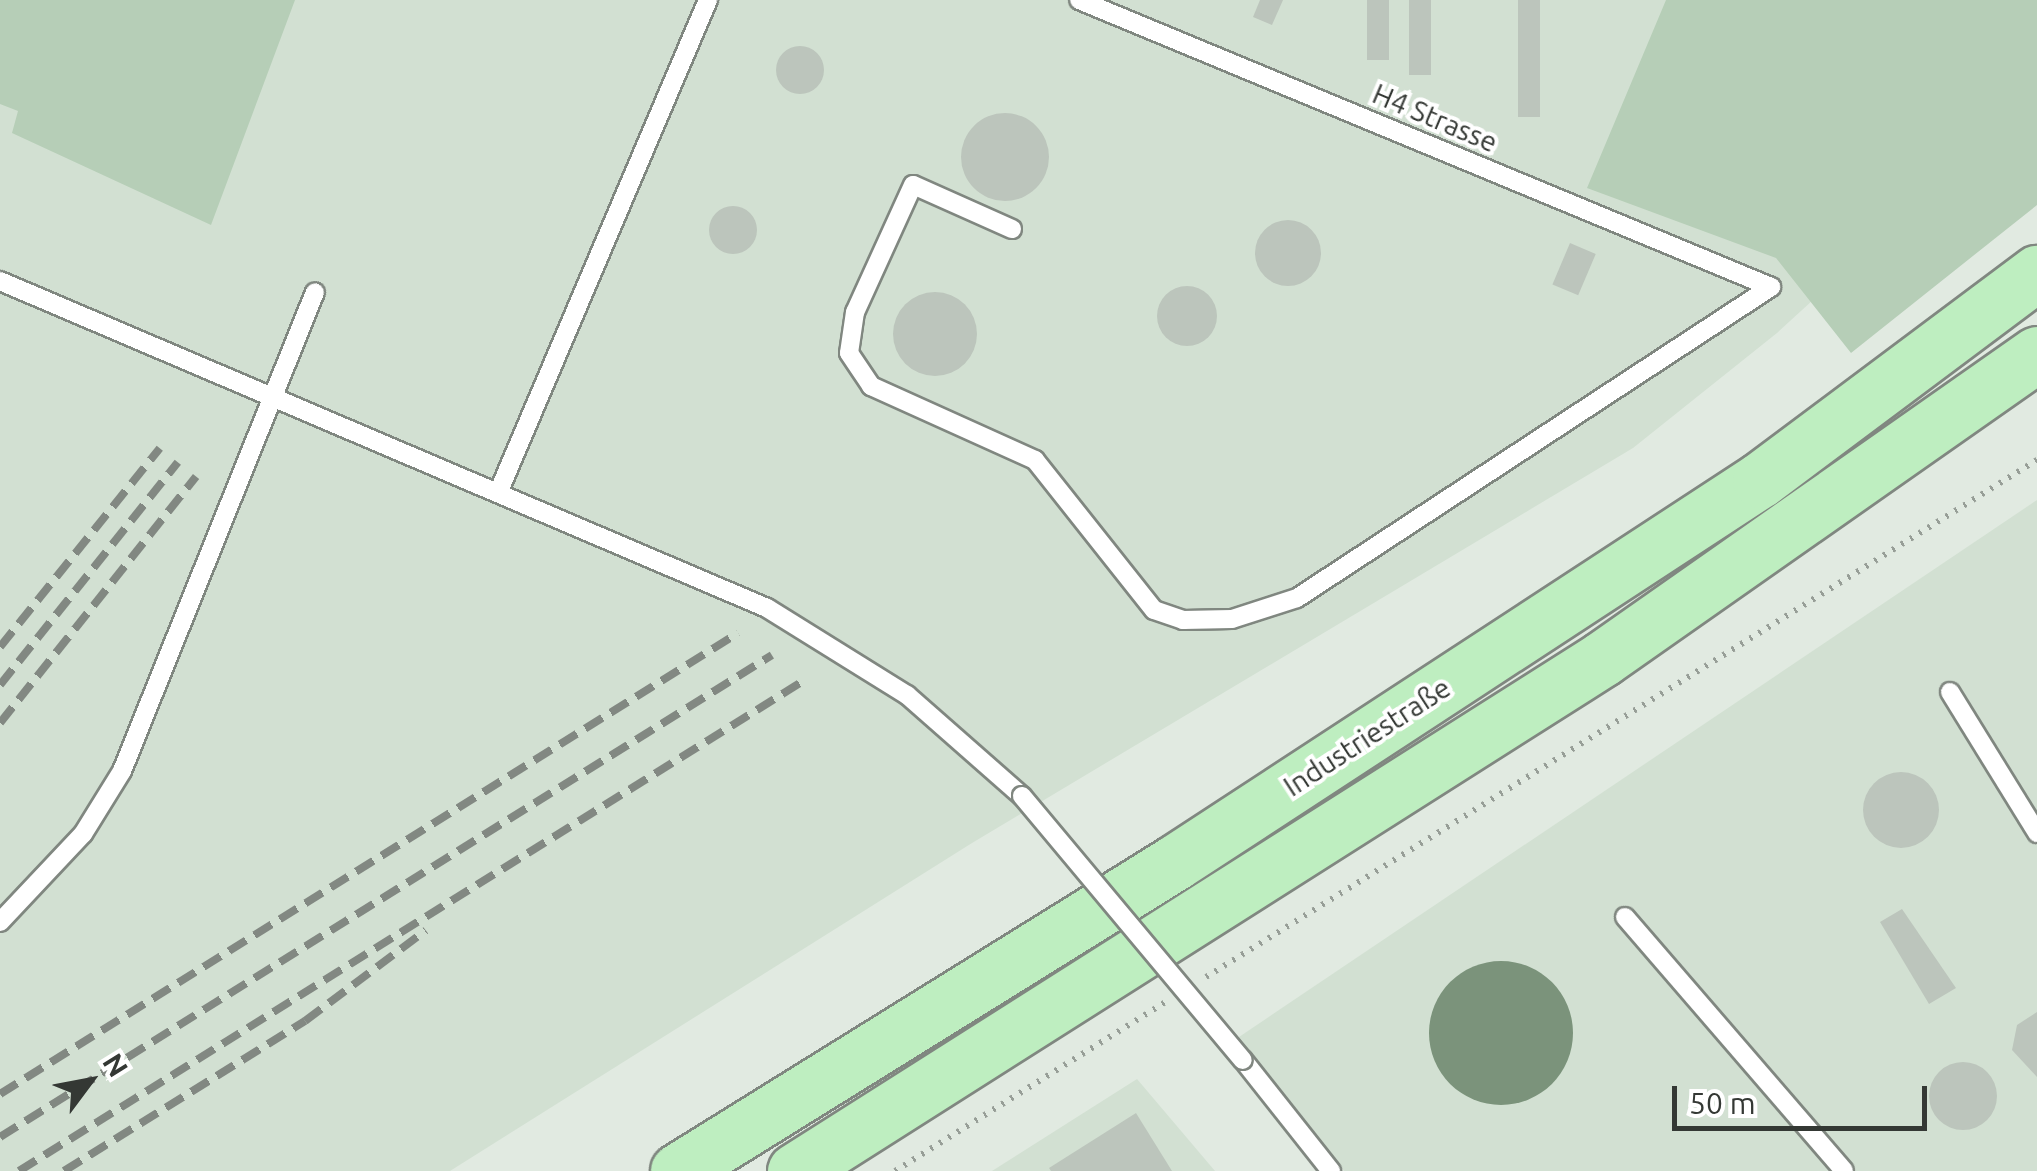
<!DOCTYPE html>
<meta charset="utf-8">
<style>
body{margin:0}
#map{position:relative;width:2037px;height:1171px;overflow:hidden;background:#e1eae1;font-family:Ubuntu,sans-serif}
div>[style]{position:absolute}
.built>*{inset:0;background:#d2e0d2}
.green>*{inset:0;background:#b6ceb7}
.water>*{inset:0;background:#7b937b}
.round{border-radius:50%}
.building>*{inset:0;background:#bcc5bc;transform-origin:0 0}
.path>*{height:6px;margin-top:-3px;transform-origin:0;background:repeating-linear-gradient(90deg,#979e97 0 2.5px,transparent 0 10.5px)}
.roads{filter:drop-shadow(2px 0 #808780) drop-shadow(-2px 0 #808780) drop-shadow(0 2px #808780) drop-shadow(0 -2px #808780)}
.service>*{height:18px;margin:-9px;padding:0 9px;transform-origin:9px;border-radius:9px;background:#fff}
.trunk>*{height:55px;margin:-27.5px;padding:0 27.5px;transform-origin:27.5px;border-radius:27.5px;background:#beeec0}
.rail>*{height:8px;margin-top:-4px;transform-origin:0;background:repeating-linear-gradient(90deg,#828882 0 20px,transparent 0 30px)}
.bridges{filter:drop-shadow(2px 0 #808780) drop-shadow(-2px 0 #808780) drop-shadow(0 2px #808780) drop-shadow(0 -2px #808780)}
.service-bridge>*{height:18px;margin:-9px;padding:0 9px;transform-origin:9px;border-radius:9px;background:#fff}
span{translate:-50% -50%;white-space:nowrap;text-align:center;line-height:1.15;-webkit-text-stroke:8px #fff;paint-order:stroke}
.street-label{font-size:28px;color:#343834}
.north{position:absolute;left:40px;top:1031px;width:100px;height:100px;-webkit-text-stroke:8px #fff;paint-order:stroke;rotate:58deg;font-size:28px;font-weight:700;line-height:40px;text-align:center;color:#343834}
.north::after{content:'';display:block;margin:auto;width:35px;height:45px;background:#343834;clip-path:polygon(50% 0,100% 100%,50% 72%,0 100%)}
.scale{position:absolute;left:1672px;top:1086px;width:255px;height:45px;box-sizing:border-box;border:5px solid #343834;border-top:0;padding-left:12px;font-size:30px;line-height:35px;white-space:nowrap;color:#343834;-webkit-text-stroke:8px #fff;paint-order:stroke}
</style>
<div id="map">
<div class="built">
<i style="clip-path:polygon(0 0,2037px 0,2037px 95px,1777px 333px,1633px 448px,972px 843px,450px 1171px,0 1171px)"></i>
<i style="clip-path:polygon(2037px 500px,2037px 1171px,1344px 1171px,1236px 1039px)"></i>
<i style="clip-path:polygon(1137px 1079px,1215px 1171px,992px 1171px)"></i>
</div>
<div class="green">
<i style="clip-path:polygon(0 0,295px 0,211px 225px,12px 133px,18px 111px,0 104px)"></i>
<i style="clip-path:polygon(1666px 0,2037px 0,2037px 205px,1851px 353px,1776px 258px,1587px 188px)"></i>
</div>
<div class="water">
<i class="round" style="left:1429px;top:961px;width:144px;height:144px"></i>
</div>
<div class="building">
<i style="clip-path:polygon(1260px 0,1283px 0,1272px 25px,1253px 17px)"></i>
<i style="left:1367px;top:0;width:22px;height:60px"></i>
<i style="left:1409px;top:0;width:22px;height:75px"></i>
<i style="left:1518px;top:0;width:22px;height:117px"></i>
<i class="round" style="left:776px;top:46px;width:48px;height:48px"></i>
<i class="round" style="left:961px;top:113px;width:88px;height:88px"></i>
<i class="round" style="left:709px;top:206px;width:48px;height:48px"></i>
<i class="round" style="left:1255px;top:220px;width:66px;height:66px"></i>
<i style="left:1570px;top:243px;width:28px;height:45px;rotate:23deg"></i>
<i class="round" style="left:1157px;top:286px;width:60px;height:60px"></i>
<i class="round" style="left:893px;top:292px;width:84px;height:84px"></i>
<i class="round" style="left:1863px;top:772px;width:76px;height:76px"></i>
<i style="clip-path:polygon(1902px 909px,1956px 988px,1929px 1004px,1880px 922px)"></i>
<i style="clip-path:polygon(2037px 1012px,2037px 1077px,2012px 1050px,2017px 1025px)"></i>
<i class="round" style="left:1929px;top:1062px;width:68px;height:68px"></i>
<i style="clip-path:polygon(1136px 1113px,1172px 1171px,1051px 1171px,1049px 1168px)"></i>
</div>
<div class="path">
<i style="left:1206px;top:977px;width:979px;rotate:-31.89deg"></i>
<i style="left:895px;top:1171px;width:319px;rotate:-32deg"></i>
</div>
<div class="roads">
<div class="service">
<i style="left:1012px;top:229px;width:108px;rotate:-156deg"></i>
<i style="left:913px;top:185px;width:140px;rotate:114.5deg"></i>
<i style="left:855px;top:312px;width:41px;rotate:98.3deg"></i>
<i style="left:849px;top:353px;width:40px;rotate:56deg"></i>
<i style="left:871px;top:386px;width:180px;rotate:24.3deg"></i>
<i style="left:1035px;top:460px;width:191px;rotate:51.6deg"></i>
<i style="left:1154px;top:610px;width:31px;rotate:19deg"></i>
<i style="left:1183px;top:620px;width:49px;rotate:-1.2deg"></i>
<i style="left:1232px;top:619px;width:68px;rotate:-17.9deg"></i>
<i style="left:1297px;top:598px;width:567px;rotate:-33.27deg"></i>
<i style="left:1771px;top:287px;width:749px;rotate:-157.47deg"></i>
<i style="left:0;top:281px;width:834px;rotate:23.09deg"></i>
<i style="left:767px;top:608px;width:165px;rotate:31.9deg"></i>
<i style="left:907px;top:695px;width:153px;rotate:41.3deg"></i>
<i style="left:498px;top:493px;width:536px;rotate:-66.93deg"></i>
<i style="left:1950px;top:692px;width:166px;rotate:58.3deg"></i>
<i style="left:1625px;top:917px;width:335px;rotate:49.2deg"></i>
<i style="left:0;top:922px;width:121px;rotate:-46.7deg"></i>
<i style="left:83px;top:834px;width:74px;rotate:-58.2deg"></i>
<i style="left:122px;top:771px;width:516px;rotate:-68.05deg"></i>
<i style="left:1243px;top:1060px;width:142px;rotate:51.6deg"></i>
</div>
<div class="trunk">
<i style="left:678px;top:1171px;width:584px;rotate:-31.84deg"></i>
<i style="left:1174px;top:863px;width:700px;rotate:-33.17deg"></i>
<i style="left:1760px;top:480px;width:346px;rotate:-36.8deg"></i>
<i style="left:795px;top:1171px;width:956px;rotate:-32.39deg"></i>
<i style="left:1602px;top:659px;width:531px;rotate:-35.04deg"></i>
</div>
</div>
<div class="rail">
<i style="left:0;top:647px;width:255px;rotate:-51.2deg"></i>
<i style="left:0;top:685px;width:285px;rotate:-51.4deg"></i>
<i style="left:0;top:723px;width:315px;rotate:-51.5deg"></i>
<i style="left:0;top:1094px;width:870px;rotate:-31.99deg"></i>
<i style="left:0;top:1137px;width:910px;rotate:-31.98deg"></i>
<i style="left:19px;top:1171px;width:921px;rotate:-32deg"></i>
<i style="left:64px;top:1171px;width:284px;rotate:-31.9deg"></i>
<i style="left:305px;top:1021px;width:151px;rotate:-36.9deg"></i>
</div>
<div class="bridges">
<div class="service-bridge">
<i style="left:1022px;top:796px;width:344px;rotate:50.1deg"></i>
</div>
</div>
<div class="street-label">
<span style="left:1435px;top:118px;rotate:23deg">H4 Strasse</span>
<span style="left:1367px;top:737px;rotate:-33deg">Industriestraße</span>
</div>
<div class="north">N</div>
<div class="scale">50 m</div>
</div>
